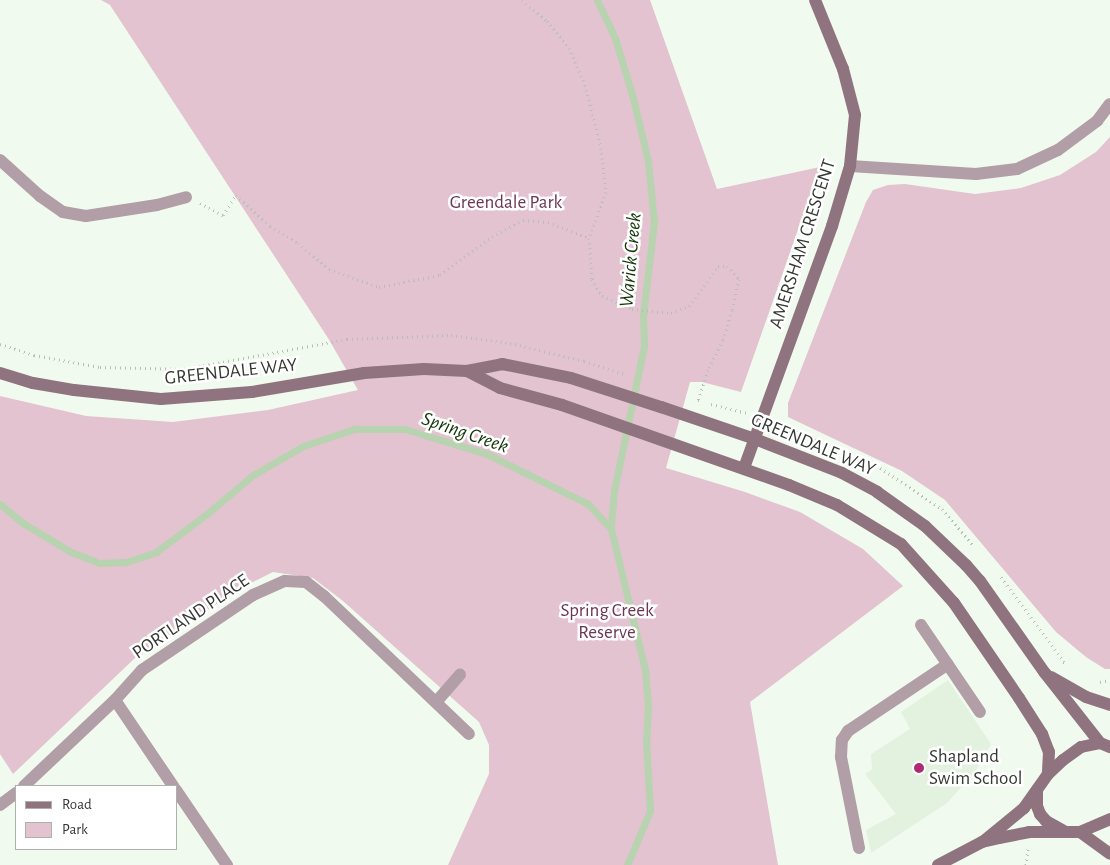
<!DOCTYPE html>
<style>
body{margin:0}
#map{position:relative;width:1110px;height:865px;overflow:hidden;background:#f1faee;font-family:"Alegreya Sans",sans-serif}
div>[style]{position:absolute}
.built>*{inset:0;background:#e3f2df}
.green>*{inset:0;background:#e2c3cf}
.stream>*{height:7px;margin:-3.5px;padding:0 3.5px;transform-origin:3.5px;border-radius:3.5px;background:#b8d3b0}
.path>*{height:3px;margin-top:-1.5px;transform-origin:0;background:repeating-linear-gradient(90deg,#b8bfb5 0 1px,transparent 0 5px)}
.street>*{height:12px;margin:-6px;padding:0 6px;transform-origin:6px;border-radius:6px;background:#b29ea6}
.secondary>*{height:12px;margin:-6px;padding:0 6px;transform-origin:6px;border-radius:6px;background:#8f747f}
.dots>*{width:14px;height:14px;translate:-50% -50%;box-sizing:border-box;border:2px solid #fff;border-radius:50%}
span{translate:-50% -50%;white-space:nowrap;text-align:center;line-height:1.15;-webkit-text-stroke:5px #fff;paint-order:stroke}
.park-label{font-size:19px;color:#6e3650}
.street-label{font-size:19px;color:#353934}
.poi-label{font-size:19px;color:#353934}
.left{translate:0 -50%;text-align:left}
.water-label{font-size:20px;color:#123706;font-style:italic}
.legend{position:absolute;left:15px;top:785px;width:162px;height:65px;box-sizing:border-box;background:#fff;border:1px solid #aeb0ae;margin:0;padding:6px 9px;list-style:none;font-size:15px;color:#353934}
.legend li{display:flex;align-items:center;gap:10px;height:25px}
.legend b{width:25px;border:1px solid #aeb0ae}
</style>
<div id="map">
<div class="built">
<i style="clip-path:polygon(948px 680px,991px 744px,975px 772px,947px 803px,871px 853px,866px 830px,896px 814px,865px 774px,872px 769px,871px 754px,910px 729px,901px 712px)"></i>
</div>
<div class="green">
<i style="clip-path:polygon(101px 0,650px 0,717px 189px,820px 167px,741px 392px,702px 382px,690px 382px,666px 468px,745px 492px,800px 512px,863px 549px,903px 586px,750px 702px,778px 865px,448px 865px,489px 774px,489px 745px,479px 722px,343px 601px,313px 578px,273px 572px,239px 589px,135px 658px,13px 774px,0 754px,0 396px,86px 416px,173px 422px,268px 410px,358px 390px,328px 338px,110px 5px)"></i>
<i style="clip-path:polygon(1110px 137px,1110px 669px,1105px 669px,1086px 657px,1056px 632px,945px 500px,902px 471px,788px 417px,788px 403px,866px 202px,873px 190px,888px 185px,905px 184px,975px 194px,1021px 188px,1060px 175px,1096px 152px)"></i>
</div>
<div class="stream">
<i style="left:597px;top:0;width:42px;rotate:64.7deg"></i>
<i style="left:615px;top:38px;width:63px;rotate:73.3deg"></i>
<i style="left:633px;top:98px;width:65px;rotate:76.6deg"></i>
<i style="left:648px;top:161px;width:61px;rotate:84.4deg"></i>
<i style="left:654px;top:222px;width:94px;rotate:96.7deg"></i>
<i style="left:643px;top:315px;width:31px;rotate:88deg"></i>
<i style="left:644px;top:346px;width:148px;rotate:101.7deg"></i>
<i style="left:614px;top:491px;width:38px;rotate:95deg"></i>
<i style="left:0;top:504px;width:30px;rotate:40deg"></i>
<i style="left:23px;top:523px;width:56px;rotate:31.1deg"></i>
<i style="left:71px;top:552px;width:30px;rotate:21deg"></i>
<i style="left:99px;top:563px;width:27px;rotate:-2deg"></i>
<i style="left:126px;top:562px;width:32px;rotate:-18deg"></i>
<i style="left:156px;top:552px;width:65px;rotate:-36.9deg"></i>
<i style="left:208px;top:513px;width:59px;rotate:-40.2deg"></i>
<i style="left:253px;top:475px;width:58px;rotate:-30.1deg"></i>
<i style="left:303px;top:446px;width:54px;rotate:-18.4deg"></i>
<i style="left:354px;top:429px;width:51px"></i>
<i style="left:405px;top:429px;width:86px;rotate:17deg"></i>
<i style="left:487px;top:454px;width:113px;rotate:26.3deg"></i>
<i style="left:588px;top:504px;width:34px;rotate:47deg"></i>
<i style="left:611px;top:529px;width:145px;rotate:76.4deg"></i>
<i style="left:645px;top:670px;width:36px;rotate:85deg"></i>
<i style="left:648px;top:706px;width:33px;rotate:93deg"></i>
<i style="left:646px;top:739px;width:72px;rotate:86.8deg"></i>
<i style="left:650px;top:811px;width:59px;rotate:113.1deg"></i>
</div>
<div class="path">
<i style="left:522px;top:0;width:33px;rotate:40deg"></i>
<i style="left:547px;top:21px;width:35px;rotate:51deg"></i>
<i style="left:569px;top:48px;width:40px;rotate:66.6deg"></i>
<i style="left:585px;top:85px;width:65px;rotate:75.7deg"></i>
<i style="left:601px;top:148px;width:44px;rotate:83.5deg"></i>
<i style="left:606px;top:192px;width:49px;rotate:110.3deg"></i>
<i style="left:589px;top:238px;width:41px;rotate:85.8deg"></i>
<i style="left:592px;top:279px;width:20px;rotate:60deg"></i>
<i style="left:602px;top:296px;width:33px;rotate:23deg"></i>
<i style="left:632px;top:309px;width:39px;rotate:6deg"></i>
<i style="left:671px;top:313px;width:19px;rotate:-21deg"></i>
<i style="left:689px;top:306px;width:49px;rotate:-54.1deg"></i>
<i style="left:718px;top:266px;width:9px"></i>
<i style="left:727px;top:266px;width:18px;rotate:47deg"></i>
<i style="left:739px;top:279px;width:32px;rotate:103deg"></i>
<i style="left:732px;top:310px;width:31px;rotate:107deg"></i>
<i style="left:723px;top:340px;width:34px;rotate:117deg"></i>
<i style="left:708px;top:370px;width:32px;rotate:108deg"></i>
<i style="left:698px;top:400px;width:3px;rotate:18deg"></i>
<i style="left:200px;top:203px;width:26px;rotate:28deg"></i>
<i style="left:223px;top:215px;width:24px;rotate:-57deg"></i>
<i style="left:236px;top:195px;width:46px;rotate:42.4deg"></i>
<i style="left:270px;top:226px;width:33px;rotate:31deg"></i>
<i style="left:298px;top:243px;width:40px;rotate:40deg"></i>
<i style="left:329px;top:269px;width:53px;rotate:19.8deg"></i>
<i style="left:379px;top:287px;width:62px;rotate:-11.1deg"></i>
<i style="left:440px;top:275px;width:64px;rotate:-36.2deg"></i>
<i style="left:492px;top:237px;width:35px;rotate:-29deg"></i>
<i style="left:523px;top:220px;width:25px;rotate:5deg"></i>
<i style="left:548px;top:222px;width:44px;rotate:21.3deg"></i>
<i style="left:0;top:344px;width:36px;rotate:18deg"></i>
<i style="left:34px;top:355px;width:67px;rotate:10.3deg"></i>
<i style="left:100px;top:367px;width:84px;rotate:1.4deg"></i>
<i style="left:184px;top:369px;width:166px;rotate:-10.4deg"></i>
<i style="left:347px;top:339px;width:104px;rotate:-2.2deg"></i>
<i style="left:451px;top:335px;width:60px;rotate:7.7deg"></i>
<i style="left:510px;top:343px;width:76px;rotate:13.7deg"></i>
<i style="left:584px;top:361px;width:42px;rotate:18deg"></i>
<i style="left:711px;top:404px;width:36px;rotate:14deg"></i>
<i style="left:778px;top:424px;width:106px;rotate:22.7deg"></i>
<i style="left:876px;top:465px;width:79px;rotate:33.7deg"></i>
<i style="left:942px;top:509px;width:49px;rotate:49.1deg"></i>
<i style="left:1001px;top:577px;width:106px;rotate:53.5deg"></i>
<i style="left:1064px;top:662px;width:3px;rotate:162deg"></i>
<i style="left:1100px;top:682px;width:10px;rotate:-11deg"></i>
<i style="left:1026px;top:865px;width:17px;rotate:-83deg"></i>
</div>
<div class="street">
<i style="left:0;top:160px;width:54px;rotate:42deg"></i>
<i style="left:40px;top:196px;width:28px;rotate:35deg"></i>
<i style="left:63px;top:212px;width:23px;rotate:10deg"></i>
<i style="left:86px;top:216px;width:72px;rotate:-8.8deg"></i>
<i style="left:157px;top:205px;width:30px;rotate:-15deg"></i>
<i style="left:850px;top:166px;width:126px;rotate:3.6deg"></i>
<i style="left:976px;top:174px;width:41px;rotate:-7deg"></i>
<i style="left:1017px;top:169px;width:45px;rotate:-24.9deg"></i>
<i style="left:1058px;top:150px;width:49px;rotate:-36.6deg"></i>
<i style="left:1097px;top:121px;width:21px;rotate:-53deg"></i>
<i style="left:921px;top:625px;width:105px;rotate:55.9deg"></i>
<i style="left:115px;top:700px;width:104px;rotate:56deg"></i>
<i style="left:437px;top:701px;width:35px;rotate:-49deg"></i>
<i style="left:24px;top:786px;width:125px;rotate:-43.4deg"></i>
<i style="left:115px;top:700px;width:40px;rotate:-48deg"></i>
<i style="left:142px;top:670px;width:134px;rotate:-34deg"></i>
<i style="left:253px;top:595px;width:35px;rotate:-24deg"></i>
<i style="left:285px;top:581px;width:21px;rotate:3deg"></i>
<i style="left:306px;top:582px;width:23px;rotate:38deg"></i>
<i style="left:324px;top:596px;width:200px;rotate:43.6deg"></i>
<i style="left:176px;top:790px;width:91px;rotate:55.8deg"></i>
<i style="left:0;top:805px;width:20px;rotate:-37deg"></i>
<i style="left:859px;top:848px;width:93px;rotate:-101.2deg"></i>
<i style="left:841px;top:757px;width:17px;rotate:-87deg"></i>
<i style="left:842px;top:740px;width:11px;rotate:-56deg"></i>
<i style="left:848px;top:731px;width:120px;rotate:-33.8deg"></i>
</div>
<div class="secondary">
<i style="left:467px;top:371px;width:37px;rotate:27deg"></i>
<i style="left:500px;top:388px;width:64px;rotate:15.3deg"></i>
<i style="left:562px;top:405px;width:241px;rotate:19.4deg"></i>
<i style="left:789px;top:485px;width:52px;rotate:22.6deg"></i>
<i style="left:837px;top:505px;width:75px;rotate:31.4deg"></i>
<i style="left:901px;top:544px;width:79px;rotate:48.1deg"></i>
<i style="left:954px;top:603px;width:115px;rotate:55.6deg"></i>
<i style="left:1019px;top:698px;width:43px;rotate:57.4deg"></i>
<i style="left:1042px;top:734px;width:19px;rotate:69deg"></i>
<i style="left:1049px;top:752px;width:22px;rotate:93deg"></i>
<i style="left:0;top:373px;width:34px;rotate:17deg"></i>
<i style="left:33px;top:383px;width:42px;rotate:9.7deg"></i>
<i style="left:74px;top:390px;width:87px;rotate:5.9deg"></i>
<i style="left:161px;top:399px;width:91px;rotate:-4.4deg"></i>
<i style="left:252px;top:392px;width:114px;rotate:-9.6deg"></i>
<i style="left:364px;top:373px;width:60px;rotate:-3.8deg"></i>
<i style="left:424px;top:369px;width:43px;rotate:2.7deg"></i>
<i style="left:467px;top:371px;width:36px;rotate:-11deg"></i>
<i style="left:502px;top:364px;width:70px;rotate:11.5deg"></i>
<i style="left:571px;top:378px;width:95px;rotate:17.9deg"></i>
<i style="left:661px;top:407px;width:99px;rotate:18.8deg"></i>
<i style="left:755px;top:439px;width:93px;rotate:21.3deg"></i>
<i style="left:842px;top:473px;width:40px;rotate:28deg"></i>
<i style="left:877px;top:492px;width:59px;rotate:35.3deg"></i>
<i style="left:925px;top:526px;width:57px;rotate:43.6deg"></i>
<i style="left:966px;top:565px;width:21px;rotate:49deg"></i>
<i style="left:980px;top:581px;width:113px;rotate:54.8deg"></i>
<i style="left:1045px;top:673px;width:89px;rotate:51.8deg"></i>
<i style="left:744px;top:468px;width:258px;rotate:-70deg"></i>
<i style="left:832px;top:226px;width:63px;rotate:-73.3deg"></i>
<i style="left:850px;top:166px;width:51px;rotate:-84.4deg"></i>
<i style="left:855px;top:115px;width:48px;rotate:-104.6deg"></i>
<i style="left:843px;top:69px;width:74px;rotate:-112.1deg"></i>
<i style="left:1051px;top:677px;width:40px;rotate:29.7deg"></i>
<i style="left:1086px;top:697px;width:25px;rotate:18deg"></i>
<i style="left:1037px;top:790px;width:16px;rotate:90deg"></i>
<i style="left:1037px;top:806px;width:9px;rotate:69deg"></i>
<i style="left:1040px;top:814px;width:9px;rotate:49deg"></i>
<i style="left:1046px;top:821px;width:21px;rotate:29deg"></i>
<i style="left:1080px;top:832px;width:37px;rotate:36deg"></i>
<i style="left:984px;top:841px;width:52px;rotate:-39.5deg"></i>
<i style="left:1024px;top:808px;width:42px;rotate:-54.8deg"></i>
<i style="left:1048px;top:774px;width:21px;rotate:-43deg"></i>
<i style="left:1063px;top:760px;width:22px;rotate:-36deg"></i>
<i style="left:1081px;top:747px;width:19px;rotate:-12deg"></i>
<i style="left:1100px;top:743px;width:11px;rotate:22deg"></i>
<i style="left:938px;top:865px;width:50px;rotate:-27.6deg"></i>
<i style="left:982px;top:842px;width:17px;rotate:-13deg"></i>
<i style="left:999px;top:838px;width:31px;rotate:-11deg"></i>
<i style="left:1029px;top:832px;width:51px"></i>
<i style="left:1080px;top:832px;width:33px;rotate:-23deg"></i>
</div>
<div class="dots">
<i style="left:919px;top:768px;background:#ae2a72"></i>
</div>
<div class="park-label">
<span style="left:506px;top:203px">Greendale Park</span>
<span style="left:607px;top:622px">Spring Creek<br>Reserve</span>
</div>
<div class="street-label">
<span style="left:803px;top:244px;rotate:-72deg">AMERSHAM CRESCENT</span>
<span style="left:231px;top:372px;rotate:-6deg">GREENDALE WAY</span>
<span style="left:813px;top:445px;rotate:23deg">GREENDALE WAY</span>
<span style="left:191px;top:617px;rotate:-34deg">PORTLAND PLACE</span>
</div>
<div class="poi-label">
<span class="left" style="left:929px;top:768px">Shapland<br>Swim School</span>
</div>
<div class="water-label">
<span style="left:631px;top:260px;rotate:-85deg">Warick Creek</span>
<span style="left:465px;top:433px;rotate:19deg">Spring Creek</span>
</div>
<ul class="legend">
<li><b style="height:6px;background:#8f747f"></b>Road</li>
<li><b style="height:14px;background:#e2c3cf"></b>Park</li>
</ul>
</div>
